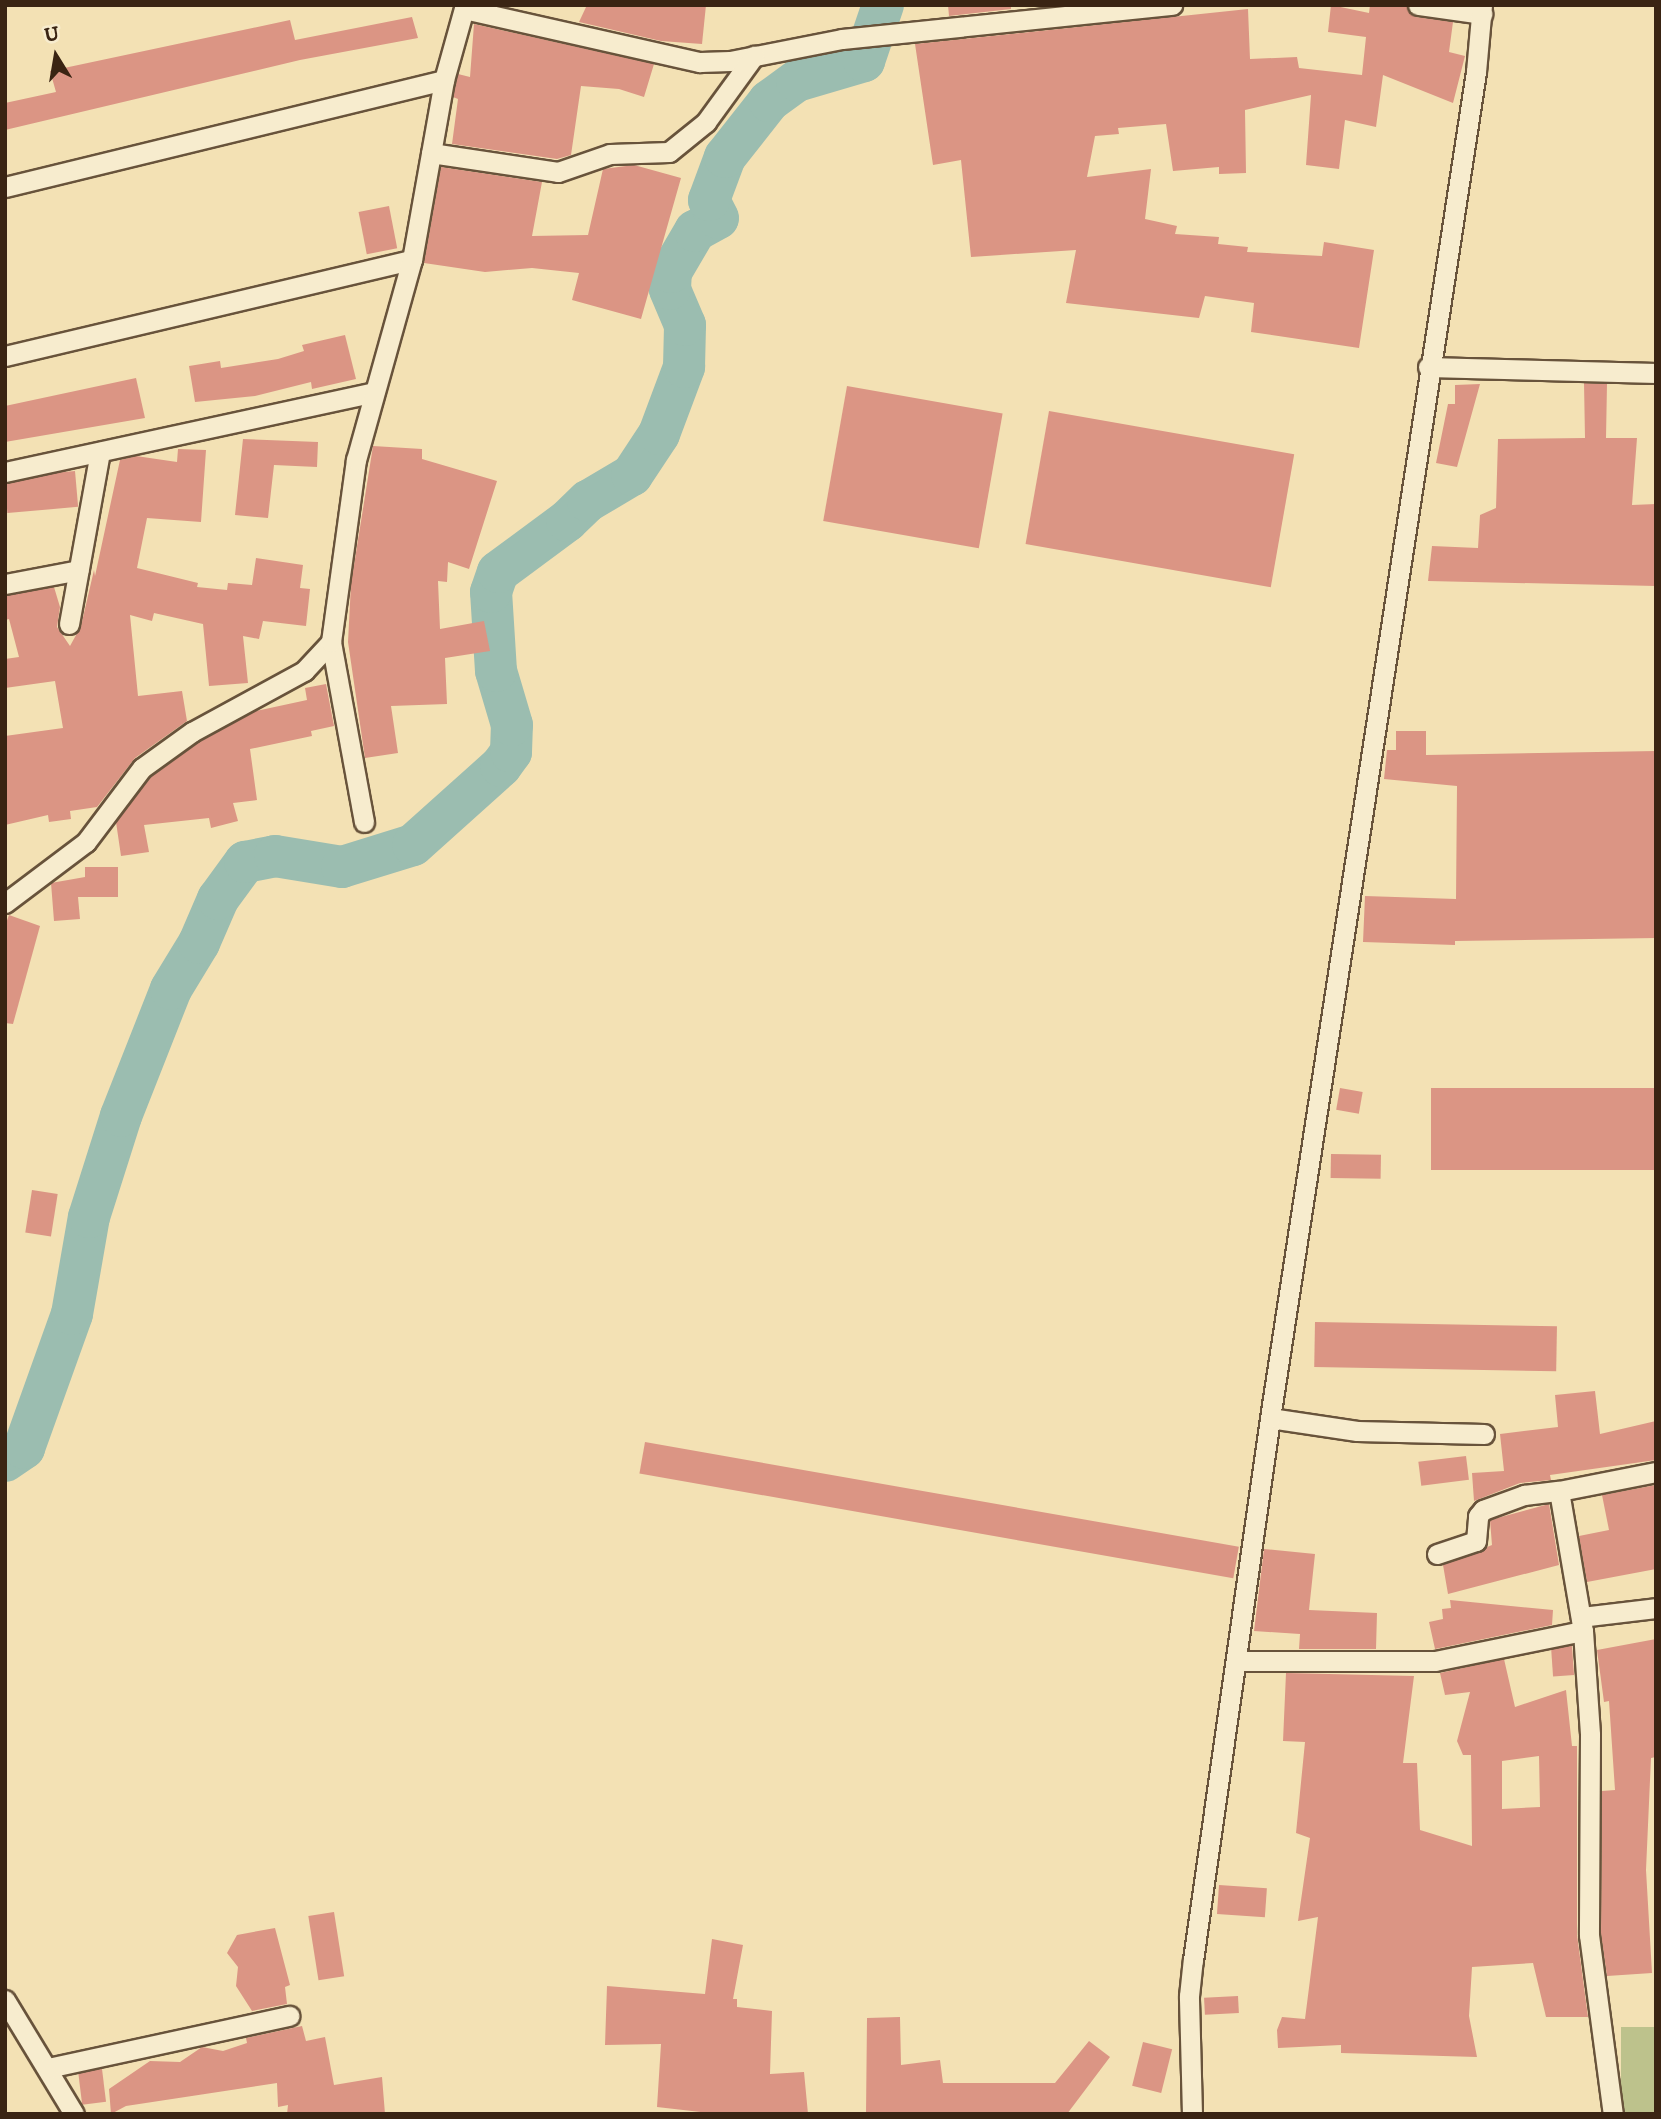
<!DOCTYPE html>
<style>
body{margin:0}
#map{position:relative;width:1661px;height:2119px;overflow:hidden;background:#f3e1b4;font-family:"IM FELL DW Pica",serif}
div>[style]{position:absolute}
.green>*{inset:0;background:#bdc28c;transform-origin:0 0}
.river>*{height:42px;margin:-21px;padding:0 21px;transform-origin:21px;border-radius:21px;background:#9bbdb0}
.building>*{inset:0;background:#db9584;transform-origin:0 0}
.roads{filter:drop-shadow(2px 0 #68533b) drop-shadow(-2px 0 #68533b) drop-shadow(0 2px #68533b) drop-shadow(0 -2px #68533b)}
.street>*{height:19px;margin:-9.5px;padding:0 9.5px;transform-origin:9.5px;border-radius:9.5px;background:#f7ecce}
span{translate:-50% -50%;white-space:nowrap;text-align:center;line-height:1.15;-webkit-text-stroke:7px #f7ecce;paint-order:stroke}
.frame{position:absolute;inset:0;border:7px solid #3a2413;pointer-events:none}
.north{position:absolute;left:21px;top:21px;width:70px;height:70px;-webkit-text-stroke:5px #f7ecce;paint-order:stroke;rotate:349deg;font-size:19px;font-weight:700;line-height:28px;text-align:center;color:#3a2413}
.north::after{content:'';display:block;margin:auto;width:24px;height:32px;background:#3a2413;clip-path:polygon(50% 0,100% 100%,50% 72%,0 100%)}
</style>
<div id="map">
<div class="green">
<i style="left:1656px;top:2027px;width:87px;height:35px;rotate:90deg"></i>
</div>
<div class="river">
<i style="left:5px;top:1461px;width:23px;rotate:-34deg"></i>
<i style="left:24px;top:1448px;width:142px;rotate:-70.3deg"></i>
<i style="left:72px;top:1314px;width:98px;rotate:-80.1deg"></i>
<i style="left:89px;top:1217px;width:106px;rotate:-72.4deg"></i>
<i style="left:121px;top:1116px;width:136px;rotate:-68.5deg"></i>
<i style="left:171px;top:989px;width:54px;rotate:-58.7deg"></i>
<i style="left:199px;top:943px;width:48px;rotate:-66.6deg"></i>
<i style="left:218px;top:899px;width:46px;rotate:-53.9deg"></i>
<i style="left:245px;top:862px;width:31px;rotate:-11deg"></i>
<i style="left:275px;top:856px;width:68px;rotate:9.3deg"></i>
<i style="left:342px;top:867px;width:74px;rotate:-17.2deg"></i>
<i style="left:413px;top:845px;width:118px;rotate:-41.9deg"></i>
<i style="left:501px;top:766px;width:17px;rotate:-54deg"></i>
<i style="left:511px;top:752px;width:27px;rotate:-88deg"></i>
<i style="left:512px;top:725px;width:56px;rotate:-106.5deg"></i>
<i style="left:496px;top:671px;width:79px;rotate:-93.6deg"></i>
<i style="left:491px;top:592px;width:21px;rotate:-71deg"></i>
<i style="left:498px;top:572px;width:86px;rotate:-36.5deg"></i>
<i style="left:567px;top:521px;width:29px;rotate:-44deg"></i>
<i style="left:588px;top:501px;width:51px;rotate:-30.6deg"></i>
<i style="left:632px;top:475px;width:49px;rotate:-56.6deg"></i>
<i style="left:659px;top:434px;width:72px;rotate:-69.5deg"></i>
<i style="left:684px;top:367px;width:42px;rotate:-88.6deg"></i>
<i style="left:685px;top:325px;width:39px;rotate:-113deg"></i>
<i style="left:670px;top:289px;width:17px;rotate:-87deg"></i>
<i style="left:671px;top:272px;width:48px;rotate:-59.7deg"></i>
<i style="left:695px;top:231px;width:26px;rotate:-29deg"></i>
<i style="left:718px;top:218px;width:20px;rotate:-117deg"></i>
<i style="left:709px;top:200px;width:46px;rotate:-69.6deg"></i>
<i style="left:725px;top:157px;width:71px;rotate:-51.8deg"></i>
<i style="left:769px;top:101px;width:34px;rotate:-36deg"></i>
<i style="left:797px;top:81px;width:70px;rotate:-16.6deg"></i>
<i style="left:864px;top:61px;width:59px;rotate:-71.3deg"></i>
</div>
<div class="building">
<i style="clip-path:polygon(587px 5px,706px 5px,702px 44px,661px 41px,579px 22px)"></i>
<i style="clip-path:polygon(948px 5px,1011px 5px,1011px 9px,949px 16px)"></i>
<i style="clip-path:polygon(1331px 5px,1369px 13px,1370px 5px,1406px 5px,1416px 17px,1453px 22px,1449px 52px,1465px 56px,1453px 103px,1383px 75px,1376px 127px,1345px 120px,1339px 169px,1306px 165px,1311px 95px,1245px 110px,1246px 173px,1219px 174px,1219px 167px,1173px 171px,1166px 124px,1118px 128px,1119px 134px,1095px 136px,1087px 177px,1151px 169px,1145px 219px,1177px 226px,1175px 234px,1219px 237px,1218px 244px,1248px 247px,1247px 252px,1322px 256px,1324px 242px,1374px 250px,1359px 348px,1251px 332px,1254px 303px,1205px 296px,1199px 318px,1066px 303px,1076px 250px,971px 257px,961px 160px,933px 165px,915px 44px,1248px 9px,1250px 59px,1297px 57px,1299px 68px,1362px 75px,1366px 37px,1328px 32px)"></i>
<i style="clip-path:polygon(412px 17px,418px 38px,300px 60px,5px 130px,5px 103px,56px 92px,50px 71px,290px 20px,295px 40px)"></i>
<i style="clip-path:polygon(474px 24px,654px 64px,644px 97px,619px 89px,581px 86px,571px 155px,557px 159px,452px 144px,458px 99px,453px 97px,456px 83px,458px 74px,470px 77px)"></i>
<i style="clip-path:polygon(634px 165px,681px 178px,641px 319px,572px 300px,579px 273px,532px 268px,485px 272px,424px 263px,441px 167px,542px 182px,532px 236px,588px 235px,603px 169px)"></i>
<i style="left:389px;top:206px;width:43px;height:31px;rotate:79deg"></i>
<i style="clip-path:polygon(345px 335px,356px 379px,312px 389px,311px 382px,255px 396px,195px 402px,189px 366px,220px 361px,221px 368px,278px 359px,304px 351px,302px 345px)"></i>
<i style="clip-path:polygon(136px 378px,145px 418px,5px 442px,5px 406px)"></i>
<i style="clip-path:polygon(1584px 383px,1607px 384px,1606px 438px,1637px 438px,1632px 505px,1656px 504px,1656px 586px,1428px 581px,1432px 546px,1478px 548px,1480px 515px,1496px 508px,1498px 439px,1585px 438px)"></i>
<i style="clip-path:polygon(1480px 384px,1457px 467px,1436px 463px,1448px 404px,1455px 404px,1455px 385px)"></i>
<i style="left:847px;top:386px;width:158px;height:137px;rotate:10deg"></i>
<i style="left:1049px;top:411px;width:249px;height:135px;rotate:10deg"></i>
<i style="clip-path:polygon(243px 439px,318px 442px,317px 467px,274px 465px,268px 518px,235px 515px)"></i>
<i style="clip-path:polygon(373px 446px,422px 449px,422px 459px,497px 481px,469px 569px,448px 562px,447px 582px,438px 581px,440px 629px,484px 621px,490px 651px,445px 658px,447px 704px,391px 706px,398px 753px,365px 758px,348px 642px,351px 584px)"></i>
<i style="clip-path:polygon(178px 449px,206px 450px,201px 522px,147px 518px,137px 568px,198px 583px,197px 587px,227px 590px,228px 583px,252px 585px,256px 558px,303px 565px,300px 588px,310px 589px,306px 626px,263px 621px,259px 639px,243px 636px,248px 683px,209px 686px,203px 624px,154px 613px,152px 621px,130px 615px,138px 696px,182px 691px,187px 721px,135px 758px,97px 807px,70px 811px,71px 819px,49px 822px,48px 815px,5px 825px,5px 736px,63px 728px,55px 681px,5px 688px,5px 659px,19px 657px,9px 619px,5px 620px,5px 596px,54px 587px,60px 607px,57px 627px,70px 646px,81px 626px,94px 570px,95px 576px,120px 460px,136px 456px,177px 462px)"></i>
<i style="left:75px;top:471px;width:36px;height:71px;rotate:85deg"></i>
<i style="clip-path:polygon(326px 684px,334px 726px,311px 731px,312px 736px,250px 749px,257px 800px,233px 803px,238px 821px,211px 828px,209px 818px,144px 825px,149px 852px,121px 856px,116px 822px,151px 777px,199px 742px,256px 711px,307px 700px,305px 688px)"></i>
<i style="clip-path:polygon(1396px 731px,1426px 731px,1426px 755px,1656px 751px,1656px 938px,1455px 941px,1455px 945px,1363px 942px,1365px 896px,1456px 899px,1457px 786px,1384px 779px,1387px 750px,1396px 750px)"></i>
<i style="clip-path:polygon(85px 867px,118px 867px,118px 897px,78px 897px,80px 919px,54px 921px,51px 883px,85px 877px)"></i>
<i style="clip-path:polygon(9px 915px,40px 926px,13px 1024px,5px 1023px,5px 926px)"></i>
<i style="left:1340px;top:1088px;width:23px;height:22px;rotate:10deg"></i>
<i style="left:1656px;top:1088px;width:82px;height:225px;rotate:90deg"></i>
<i style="left:1331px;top:1154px;width:50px;height:24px;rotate:1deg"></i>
<i style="left:32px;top:1190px;width:26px;height:43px;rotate:9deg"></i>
<i style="left:1315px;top:1322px;width:242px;height:45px;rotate:1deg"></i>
<i style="clip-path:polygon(1595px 1391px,1600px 1434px,1656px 1421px,1656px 1460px,1550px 1475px,1551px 1480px,1520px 1483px,1474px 1501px,1472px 1473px,1504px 1471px,1500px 1434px,1558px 1427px,1555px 1395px)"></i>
<i style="left:645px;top:1442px;width:603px;height:32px;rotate:10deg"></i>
<i style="left:1466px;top:1456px;width:24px;height:48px;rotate:83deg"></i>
<i style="clip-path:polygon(1656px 1485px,1656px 1569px,1587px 1582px,1579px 1536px,1609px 1530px,1602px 1495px)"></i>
<i style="clip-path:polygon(1549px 1504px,1559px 1565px,1448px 1594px,1443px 1565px,1492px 1545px,1490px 1520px)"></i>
<i style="clip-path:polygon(1264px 1549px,1315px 1554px,1309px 1610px,1377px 1613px,1376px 1649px,1299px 1649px,1300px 1634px,1254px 1631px)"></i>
<i style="clip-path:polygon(1450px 1600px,1553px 1610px,1552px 1625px,1435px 1649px,1429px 1622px,1443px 1619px,1442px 1609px,1451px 1608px)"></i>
<i style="clip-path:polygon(1656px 1639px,1656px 1757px,1651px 1758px,1646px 1870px,1652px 1973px,1607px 1976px,1601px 1934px,1602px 1791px,1615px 1790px,1609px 1701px,1604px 1702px,1597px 1650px)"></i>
<i style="left:1572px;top:1646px;width:29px;height:21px;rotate:86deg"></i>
<i style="clip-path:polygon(evenodd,1504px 1659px,1515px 1707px,1566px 1690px,1572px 1746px,1577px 1746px,1577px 1935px,1588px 2017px,1546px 2017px,1533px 1963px,1472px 1967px,1469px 2016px,1477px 2057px,1341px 2053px,1341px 2045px,1278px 2048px,1277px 2030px,1282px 2017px,1305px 2019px,1318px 1917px,1298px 1921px,1310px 1838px,1296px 1833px,1305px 1742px,1283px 1741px,1286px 1673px,1414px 1676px,1403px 1763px,1417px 1763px,1420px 1830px,1472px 1846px,1471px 1755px,1463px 1755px,1457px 1741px,1470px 1692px,1445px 1695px,1440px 1673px,1504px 1659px,1539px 1756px,1540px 1807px,1502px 1809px,1502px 1761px,1539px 1756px)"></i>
<i style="left:1219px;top:1885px;width:48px;height:29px;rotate:4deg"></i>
<i style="left:334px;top:1912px;width:65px;height:26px;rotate:81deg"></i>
<i style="clip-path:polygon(275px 1928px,290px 1985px,285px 1987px,287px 2004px,252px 2011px,236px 1986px,238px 1967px,227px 1953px,237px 1935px)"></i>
<i style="clip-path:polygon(712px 1939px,743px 1945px,733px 1999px,737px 1999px,737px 2007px,772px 2011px,770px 2074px,804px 2072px,808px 2114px,718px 2114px,657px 2107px,661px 2044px,605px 2045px,607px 1986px,705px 1994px)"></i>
<i style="left:1238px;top:1996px;width:17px;height:34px;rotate:87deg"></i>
<i style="clip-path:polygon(900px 2017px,901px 2065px,940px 2060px,943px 2083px,1055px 2083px,1089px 2041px,1110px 2057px,1067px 2114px,866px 2114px,867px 2018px)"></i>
<i style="clip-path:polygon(302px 2026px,306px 2041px,325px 2037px,334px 2085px,382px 2077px,385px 2114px,287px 2114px,288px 2105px,278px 2107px,277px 2083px,126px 2106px,111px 2114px,109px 2089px,150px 2061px,180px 2062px,202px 2047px,223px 2051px,247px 2043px,246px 2038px)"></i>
<i style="left:1143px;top:2042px;width:30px;height:45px;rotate:14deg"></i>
<i style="left:102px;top:2069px;width:33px;height:24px;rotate:83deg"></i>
</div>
<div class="roads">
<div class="street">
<i style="left:1418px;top:5px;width:65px;rotate:8deg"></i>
<i style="left:464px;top:9px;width:242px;rotate:12.7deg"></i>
<i style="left:700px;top:62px;width:30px;rotate:-2deg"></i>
<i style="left:730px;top:61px;width:114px;rotate:-11.1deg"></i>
<i style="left:842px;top:39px;width:332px;rotate:-5.9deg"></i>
<i style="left:431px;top:153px;width:128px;rotate:8.5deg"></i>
<i style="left:558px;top:172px;width:55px;rotate:-19.1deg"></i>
<i style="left:610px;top:154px;width:59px;rotate:-1.9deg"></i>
<i style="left:669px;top:152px;width:48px;rotate:-39deg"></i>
<i style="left:706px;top:122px;width:82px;rotate:-54deg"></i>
<i style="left:5px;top:187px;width:452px;rotate:-13.7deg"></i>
<i style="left:5px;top:356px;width:418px;rotate:-13.3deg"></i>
<i style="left:1428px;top:367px;width:228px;rotate:1.5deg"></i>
<i style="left:5px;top:472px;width:378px;rotate:-12.2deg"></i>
<i style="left:5px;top:584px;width:75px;rotate:-10.7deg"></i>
<i style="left:69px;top:624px;width:175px;rotate:-79.8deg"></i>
<i style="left:331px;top:642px;width:183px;rotate:79.6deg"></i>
<i style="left:5px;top:903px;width:101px;rotate:-37deg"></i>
<i style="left:86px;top:842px;width:93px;rotate:-52.9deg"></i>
<i style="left:142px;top:768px;width:62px;rotate:-35.8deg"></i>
<i style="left:192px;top:732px;width:128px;rotate:-28.6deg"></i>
<i style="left:304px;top:671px;width:40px;rotate:-47deg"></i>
<i style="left:331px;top:642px;width:184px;rotate:-82.2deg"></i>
<i style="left:356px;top:460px;width:208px;rotate:-74.4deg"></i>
<i style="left:412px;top:260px;width:183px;rotate:-79.9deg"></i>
<i style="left:444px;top:80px;width:78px;rotate:-74.4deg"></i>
<i style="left:1270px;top:1418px;width:88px;rotate:8.5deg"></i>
<i style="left:1357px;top:1431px;width:127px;rotate:1.4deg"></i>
<i style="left:1559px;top:1491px;width:99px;rotate:-11.1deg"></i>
<i style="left:1437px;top:1554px;width:41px;rotate:-18.4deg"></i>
<i style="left:1476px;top:1541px;width:25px;rotate:-85deg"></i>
<i style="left:1478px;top:1516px;width:8px;rotate:-50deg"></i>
<i style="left:1483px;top:1510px;width:44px;rotate:-20.1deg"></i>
<i style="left:1524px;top:1495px;width:35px;rotate:-7deg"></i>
<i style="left:1559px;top:1491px;width:142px;rotate:80.3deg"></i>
<i style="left:1583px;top:1631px;width:104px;rotate:86.1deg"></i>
<i style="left:1590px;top:1735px;width:200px;rotate:90.3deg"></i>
<i style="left:1589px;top:1935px;width:181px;rotate:82.4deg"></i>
<i style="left:1581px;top:1617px;width:76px;rotate:-6.8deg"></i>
<i style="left:1237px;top:1661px;width:198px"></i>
<i style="left:1435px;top:1661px;width:151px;rotate:-11.5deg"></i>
<i style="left:5px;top:2000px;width:133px;rotate:58.8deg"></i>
<i style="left:48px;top:2068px;width:247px;rotate:-12.2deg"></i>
<i style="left:1192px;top:2114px;width:118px;rotate:-91.5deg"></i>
<i style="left:1189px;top:1996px;width:36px;rotate:-84deg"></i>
<i style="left:1193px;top:1960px;width:547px;rotate:-81.91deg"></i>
<i style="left:1270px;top:1418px;width:1362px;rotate:-81.3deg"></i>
<i style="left:1476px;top:72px;width:67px;rotate:-84.9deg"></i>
</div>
</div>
<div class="frame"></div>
<div class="north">U</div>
</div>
